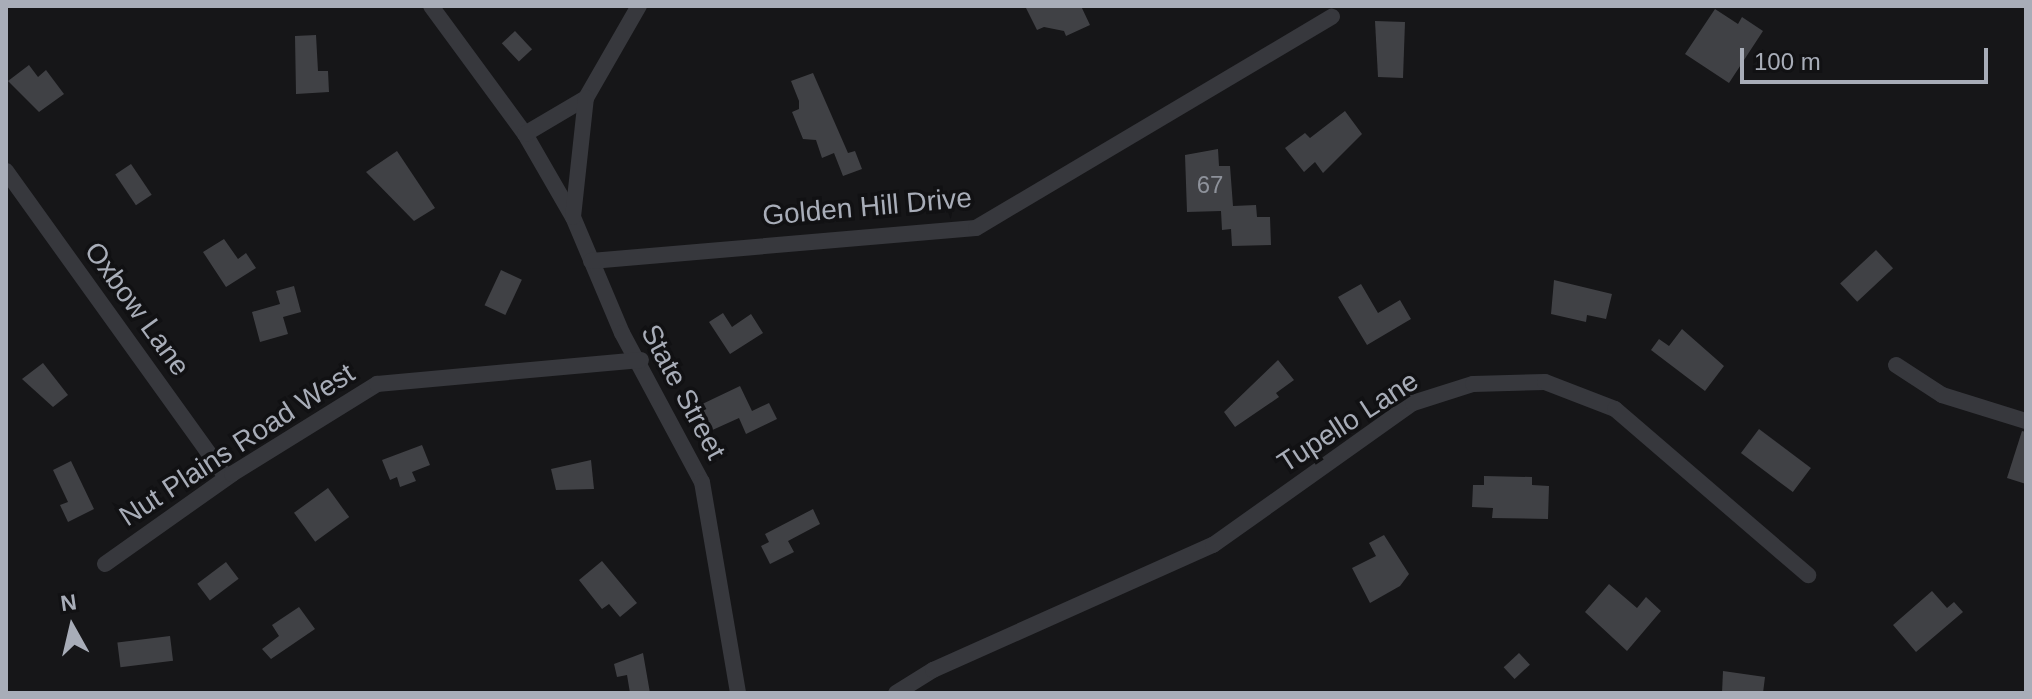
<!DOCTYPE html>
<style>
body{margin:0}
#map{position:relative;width:2032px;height:699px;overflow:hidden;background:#161618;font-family:Helvetica,sans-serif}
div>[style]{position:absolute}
.building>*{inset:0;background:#404145;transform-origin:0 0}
.minor>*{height:16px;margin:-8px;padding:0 8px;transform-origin:8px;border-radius:8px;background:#37383d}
span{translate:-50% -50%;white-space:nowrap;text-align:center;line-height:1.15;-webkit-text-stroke:7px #111113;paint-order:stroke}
.number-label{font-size:24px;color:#8e929b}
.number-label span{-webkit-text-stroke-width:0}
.street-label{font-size:28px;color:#a8adb8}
.frame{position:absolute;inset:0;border:8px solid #a8adb8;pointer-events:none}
.north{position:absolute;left:32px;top:587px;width:80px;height:80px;-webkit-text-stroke:6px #111113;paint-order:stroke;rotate:352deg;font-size:22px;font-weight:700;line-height:32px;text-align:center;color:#a8adb8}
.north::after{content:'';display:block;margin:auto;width:28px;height:36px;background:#a8adb8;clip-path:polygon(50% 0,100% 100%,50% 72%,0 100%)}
.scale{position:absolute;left:1740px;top:48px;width:248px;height:36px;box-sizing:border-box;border:4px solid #a8adb8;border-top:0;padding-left:10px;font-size:24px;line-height:28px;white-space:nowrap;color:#a8adb8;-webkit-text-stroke:6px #111113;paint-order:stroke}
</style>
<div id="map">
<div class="building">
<i style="clip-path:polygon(1025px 6px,1081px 6px,1090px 25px,1066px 36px,1064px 31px,1044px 27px,1037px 30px)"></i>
<i style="clip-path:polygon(1715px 9px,1738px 24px,1742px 17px,1763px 31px,1729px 83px,1685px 54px)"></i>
<i style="clip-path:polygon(1375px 21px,1405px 22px,1403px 78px,1378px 77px)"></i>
<i style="left:515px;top:31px;width:25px;height:18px;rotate:47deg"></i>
<i style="clip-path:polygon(316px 35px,318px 71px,328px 71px,329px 92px,296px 94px,295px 36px)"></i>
<i style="clip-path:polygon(29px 65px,38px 77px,46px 70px,64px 94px,39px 112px,8px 81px)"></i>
<i style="clip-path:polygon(813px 73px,848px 153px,855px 151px,862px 169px,843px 176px,834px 153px,822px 158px,816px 140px,803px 139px,792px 112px,799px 109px,799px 101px,791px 81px)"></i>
<i style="clip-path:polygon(1345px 111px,1362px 134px,1323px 173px,1315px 162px,1304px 172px,1285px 148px,1305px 133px,1310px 138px)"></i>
<i style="clip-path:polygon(1218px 149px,1219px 166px,1230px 166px,1233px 206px,1256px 205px,1257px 217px,1270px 217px,1271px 245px,1232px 246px,1231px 229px,1222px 230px,1221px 211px,1187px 212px,1185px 155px)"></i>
<i style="clip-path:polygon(397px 151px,435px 208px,414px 221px,366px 172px)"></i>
<i style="left:131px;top:164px;width:37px;height:19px;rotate:56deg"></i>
<i style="clip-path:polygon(224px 239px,238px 259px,246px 253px,256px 268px,226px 287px,203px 252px)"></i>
<i style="left:1876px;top:250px;width:25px;height:49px;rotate:47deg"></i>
<i style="left:501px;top:270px;width:23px;height:39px;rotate:25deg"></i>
<i style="clip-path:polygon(1554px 280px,1612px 294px,1606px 319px,1587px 315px,1586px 322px,1551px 314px)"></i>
<i style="clip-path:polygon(1361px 284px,1378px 313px,1400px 300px,1411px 319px,1367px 345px,1338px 297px)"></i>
<i style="clip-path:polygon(294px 286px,301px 312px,283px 317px,288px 334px,260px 342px,252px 312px,280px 304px,276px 291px)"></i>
<i style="clip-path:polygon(723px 313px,732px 327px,751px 314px,763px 333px,730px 354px,709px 322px)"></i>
<i style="clip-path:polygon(1682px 329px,1724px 366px,1705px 391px,1651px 350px,1659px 339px,1669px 346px)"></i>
<i style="clip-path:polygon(1278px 360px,1294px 380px,1276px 393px,1279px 397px,1235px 427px,1224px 412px)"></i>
<i style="clip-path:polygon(43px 363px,68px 395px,53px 407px,22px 379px)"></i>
<i style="clip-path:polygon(740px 386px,752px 411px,769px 403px,777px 419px,746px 434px,739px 418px,708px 432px,696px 407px)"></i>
<i style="left:1759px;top:429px;width:65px;height:30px;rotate:37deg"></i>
<i style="clip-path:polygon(2022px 431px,2026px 432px,2026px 484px,2007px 478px)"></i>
<i style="clip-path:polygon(422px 445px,430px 465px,412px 472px,416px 481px,400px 487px,397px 477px,390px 480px,382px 460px)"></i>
<i style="clip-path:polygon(591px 460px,594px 489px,556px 490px,551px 469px)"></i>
<i style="clip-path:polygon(71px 461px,94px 509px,68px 522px,60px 505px,68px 502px,53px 470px)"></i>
<i style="clip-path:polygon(1484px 476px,1532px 477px,1532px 485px,1549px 486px,1548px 519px,1492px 518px,1493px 508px,1472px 507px,1473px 485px,1484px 485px)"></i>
<i style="left:328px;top:488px;width:36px;height:42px;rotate:54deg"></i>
<i style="clip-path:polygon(813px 509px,820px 524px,788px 541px,794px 552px,770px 564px,761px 546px,769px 542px,765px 534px)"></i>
<i style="clip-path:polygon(1384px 535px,1409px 574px,1400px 586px,1370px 603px,1352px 568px,1376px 556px,1369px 543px)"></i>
<i style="clip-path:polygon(602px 561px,637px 603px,620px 617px,609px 604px,602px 609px,579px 580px)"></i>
<i style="left:226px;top:562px;width:21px;height:36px;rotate:53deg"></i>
<i style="clip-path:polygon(1609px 584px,1637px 608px,1646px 597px,1661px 611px,1627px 651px,1585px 612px)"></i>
<i style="clip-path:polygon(1932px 591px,1947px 608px,1954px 602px,1963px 612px,1916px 652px,1893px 625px)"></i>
<i style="clip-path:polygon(299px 607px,315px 629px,271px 659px,262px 649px,279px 636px,272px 625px)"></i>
<i style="left:170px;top:636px;width:25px;height:53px;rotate:83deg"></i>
<i style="clip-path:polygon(643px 653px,650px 693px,630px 693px,627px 675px,617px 677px,614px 664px)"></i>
<i style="left:1519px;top:653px;width:16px;height:21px;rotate:47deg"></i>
<i style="clip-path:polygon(1723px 671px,1765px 677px,1763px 693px,1722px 693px)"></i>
</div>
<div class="minor">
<i style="left:431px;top:6px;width:159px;rotate:53.7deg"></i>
<i style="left:525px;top:134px;width:96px;rotate:60deg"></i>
<i style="left:573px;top:217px;width:126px;rotate:67.1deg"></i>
<i style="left:622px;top:333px;width:169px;rotate:61.8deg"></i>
<i style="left:702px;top:482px;width:214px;rotate:80.3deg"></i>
<i style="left:525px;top:134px;width:71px;rotate:-30.5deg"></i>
<i style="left:586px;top:98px;width:106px;rotate:-60.1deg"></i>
<i style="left:6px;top:171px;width:377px;rotate:54.3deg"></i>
<i style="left:573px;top:217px;width:120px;rotate:-83.8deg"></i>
<i style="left:591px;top:261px;width:386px;rotate:-4.9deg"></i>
<i style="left:976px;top:228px;width:414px;rotate:-30.7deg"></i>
<i style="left:1896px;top:365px;width:55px;rotate:33.1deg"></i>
<i style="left:1942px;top:395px;width:88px;rotate:17.2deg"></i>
<i style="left:105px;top:564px;width:156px;rotate:-35.3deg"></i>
<i style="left:232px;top:474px;width:171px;rotate:-31.8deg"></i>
<i style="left:377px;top:384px;width:265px;rotate:-5.2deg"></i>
<i style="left:896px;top:693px;width:44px;rotate:-31.9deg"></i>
<i style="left:933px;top:670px;width:307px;rotate:-24.1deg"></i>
<i style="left:1213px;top:545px;width:245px;rotate:-35.4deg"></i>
<i style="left:1413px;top:403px;width:63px;rotate:-17.6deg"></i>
<i style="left:1473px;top:384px;width:72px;rotate:-1.6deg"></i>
<i style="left:1545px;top:382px;width:75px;rotate:21.1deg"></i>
<i style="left:1615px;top:409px;width:255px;rotate:40.7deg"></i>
</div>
<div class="number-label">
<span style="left:1210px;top:185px">67</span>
</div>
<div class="street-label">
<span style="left:867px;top:207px;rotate:-5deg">Golden Hill Drive</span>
<span style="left:137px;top:309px;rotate:54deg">Oxbow Lane</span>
<span style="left:683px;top:392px;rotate:62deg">State Street</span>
<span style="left:1348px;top:422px;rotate:-33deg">Tupello Lane</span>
<span style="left:237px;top:445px;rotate:-33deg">Nut Plains Road West</span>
</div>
<div class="frame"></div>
<div class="north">N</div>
<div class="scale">100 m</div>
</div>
